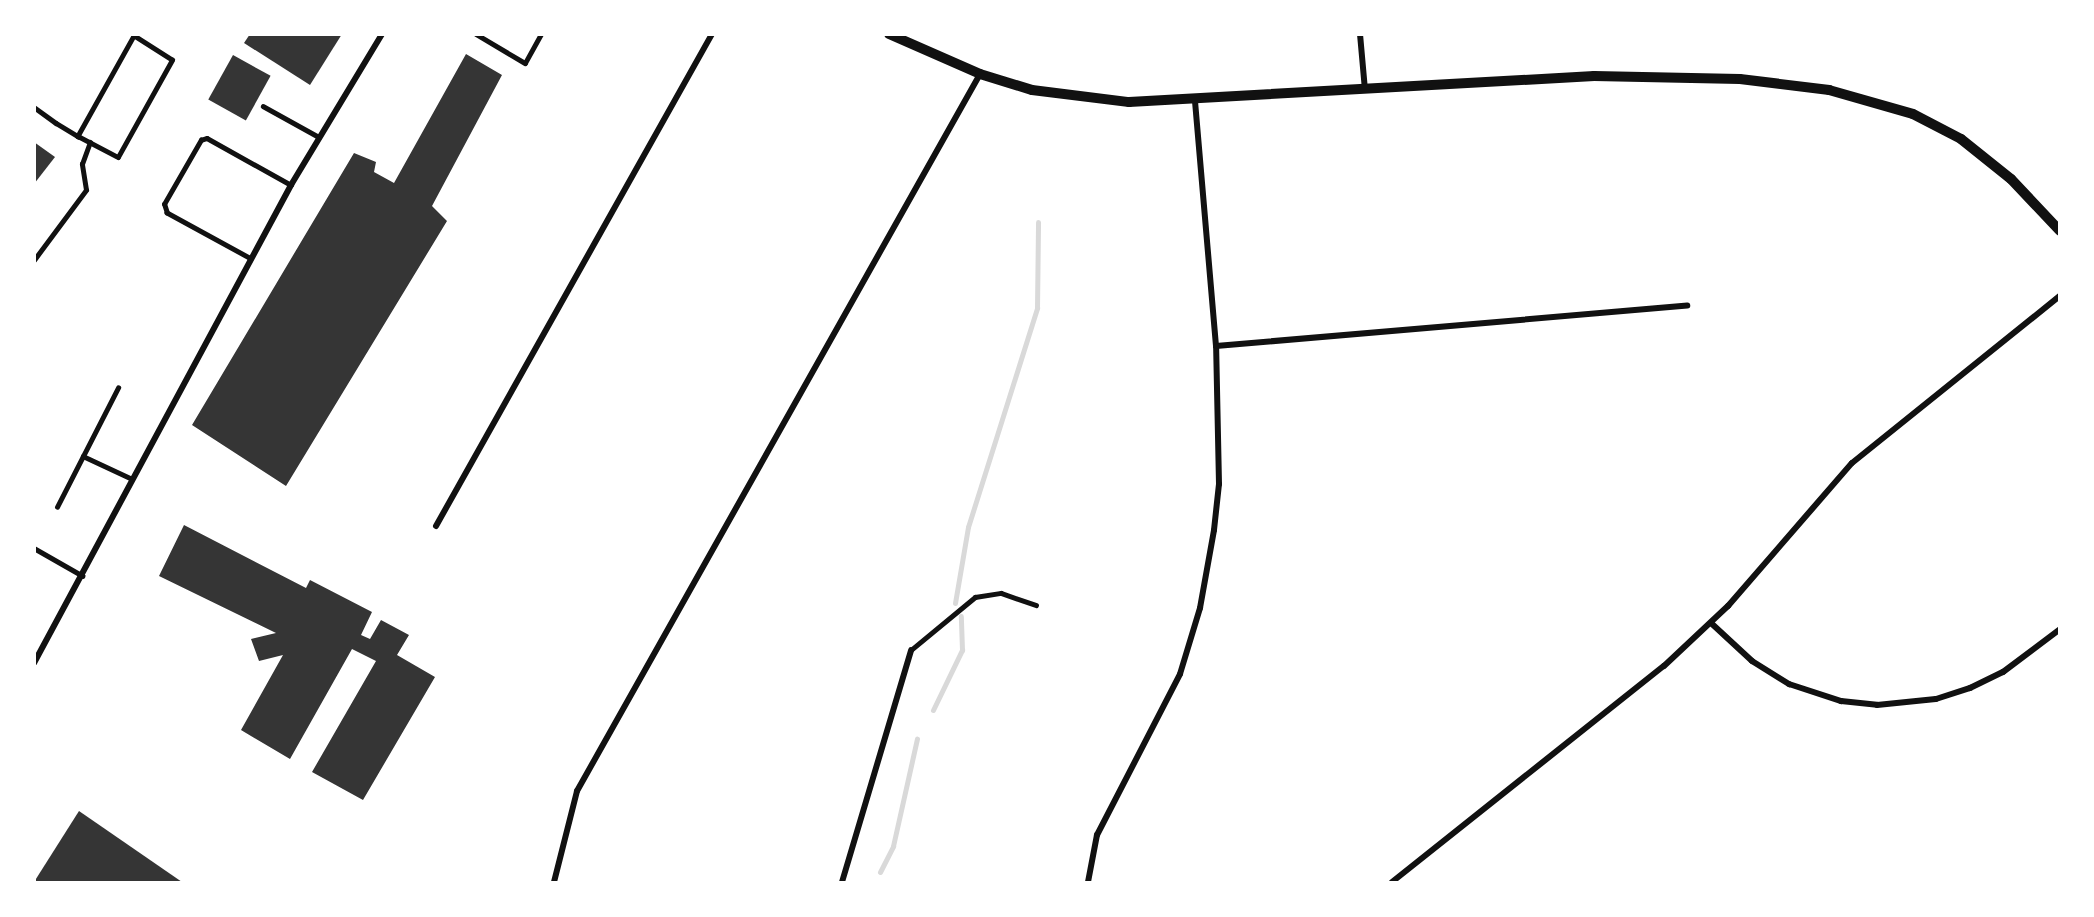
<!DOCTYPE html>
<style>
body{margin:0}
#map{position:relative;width:2094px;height:917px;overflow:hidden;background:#fff;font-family:"Nunito Sans",sans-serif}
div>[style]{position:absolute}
.stream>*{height:5px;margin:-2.5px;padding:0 2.5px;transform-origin:2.5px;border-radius:2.5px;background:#d9d9d9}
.building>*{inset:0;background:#353535;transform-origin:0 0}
.service>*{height:4.5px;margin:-2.25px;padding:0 2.25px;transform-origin:2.25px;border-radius:2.25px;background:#111}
.minor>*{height:6px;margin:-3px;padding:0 3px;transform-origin:3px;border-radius:3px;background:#111}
.tertiary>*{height:10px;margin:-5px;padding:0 5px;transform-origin:5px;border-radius:5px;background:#111}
span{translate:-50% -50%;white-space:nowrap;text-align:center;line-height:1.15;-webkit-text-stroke:6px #fff;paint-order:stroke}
.frame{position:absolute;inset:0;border:36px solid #fff;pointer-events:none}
</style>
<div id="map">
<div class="stream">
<i style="left:955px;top:603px;width:77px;rotate:-80.3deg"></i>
<i style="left:968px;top:527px;width:230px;rotate:-72.5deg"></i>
<i style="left:1037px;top:308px;width:86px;rotate:-89.3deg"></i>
<i style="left:933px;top:710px;width:67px;rotate:-64.2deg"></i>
<i style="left:962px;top:650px;width:34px;rotate:-92deg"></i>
<i style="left:880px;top:872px;width:29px;rotate:-63deg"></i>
<i style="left:893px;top:846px;width:110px;rotate:-77.4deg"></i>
</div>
<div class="building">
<i style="clip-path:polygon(250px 34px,342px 34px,310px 85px,244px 43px)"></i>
<i style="clip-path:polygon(466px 54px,502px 75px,432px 206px,447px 221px,286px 486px,192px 425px,354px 153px,376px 162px,374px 172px,394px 183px)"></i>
<i style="left:233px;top:55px;width:43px;height:51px;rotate:29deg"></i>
<i style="clip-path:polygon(34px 142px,55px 157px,34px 184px)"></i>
<i style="clip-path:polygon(184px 525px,306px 588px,310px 580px,372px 612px,361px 635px,370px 639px,381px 620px,409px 635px,397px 655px,435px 677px,363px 800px,312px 772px,376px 661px,352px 649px,290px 759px,241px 730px,283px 655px,259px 661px,251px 639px,276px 633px,159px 576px)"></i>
<i style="clip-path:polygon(79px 811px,182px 882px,34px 882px)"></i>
</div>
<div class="service">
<i style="left:476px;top:34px;width:57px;rotate:30.6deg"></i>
<i style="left:525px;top:63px;width:33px;rotate:-61deg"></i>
<i style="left:263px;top:106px;width:64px;rotate:29deg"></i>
<i style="left:34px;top:107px;width:27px;rotate:36deg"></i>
<i style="left:56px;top:123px;width:26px;rotate:31deg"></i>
<i style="left:78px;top:136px;width:45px;rotate:27.7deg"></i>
<i style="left:118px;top:157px;width:111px;rotate:-60.9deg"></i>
<i style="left:172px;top:60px;width:45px;rotate:-147.7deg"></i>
<i style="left:134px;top:36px;width:115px;rotate:119.2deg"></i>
<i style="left:251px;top:259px;width:96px;rotate:-151.3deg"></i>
<i style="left:167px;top:213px;width:9px;rotate:-108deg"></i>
<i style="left:164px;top:204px;width:74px;rotate:-60deg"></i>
<i style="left:201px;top:140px;width:6px;rotate:-18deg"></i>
<i style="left:207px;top:138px;width:96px;rotate:29.2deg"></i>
<i style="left:34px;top:260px;width:87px;rotate:-53.4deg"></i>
<i style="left:86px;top:190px;width:26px;rotate:-99deg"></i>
<i style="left:82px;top:164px;width:23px;rotate:-70deg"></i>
<i style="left:83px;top:456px;width:54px;rotate:25.1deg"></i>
<i style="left:57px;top:507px;width:134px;rotate:-62.9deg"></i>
<i style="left:34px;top:548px;width:56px;rotate:29.7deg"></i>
<i style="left:911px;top:650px;width:83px;rotate:-39.6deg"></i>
<i style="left:975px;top:597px;width:26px;rotate:-9deg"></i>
<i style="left:1001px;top:593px;width:37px;rotate:19deg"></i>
</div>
<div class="minor">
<i style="left:1360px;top:34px;width:56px;rotate:84.9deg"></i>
<i style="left:1216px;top:346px;width:473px;rotate:-4.9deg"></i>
<i style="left:436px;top:526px;width:564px;rotate:-60.71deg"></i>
<i style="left:1711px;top:623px;width:56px;rotate:42.8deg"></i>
<i style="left:1752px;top:661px;width:44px;rotate:31.9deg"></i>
<i style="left:1789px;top:684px;width:55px;rotate:18.1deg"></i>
<i style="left:1841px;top:701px;width:36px;rotate:6deg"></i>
<i style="left:1877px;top:705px;width:59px;rotate:-5.8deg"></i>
<i style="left:1936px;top:699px;width:36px;rotate:-18deg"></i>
<i style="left:1970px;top:688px;width:37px;rotate:-26deg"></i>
<i style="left:2003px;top:672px;width:71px;rotate:-37deg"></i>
<i style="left:34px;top:663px;width:543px;rotate:-61.73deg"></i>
<i style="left:291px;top:185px;width:176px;rotate:-58.9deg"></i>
<i style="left:554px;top:882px;width:94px;rotate:-75.8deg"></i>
<i style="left:577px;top:791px;width:822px;rotate:-60.66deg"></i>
<i style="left:842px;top:882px;width:242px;rotate:-73.4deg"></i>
<i style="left:1088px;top:882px;width:48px;rotate:-79.2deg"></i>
<i style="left:1097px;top:835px;width:181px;rotate:-62.7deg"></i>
<i style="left:1180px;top:674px;width:69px;rotate:-73.1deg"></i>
<i style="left:1200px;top:608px;width:79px;rotate:-79.8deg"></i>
<i style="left:1214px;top:530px;width:46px;rotate:-83.8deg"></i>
<i style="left:1219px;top:484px;width:138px;rotate:-91.2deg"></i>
<i style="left:1216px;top:346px;width:245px;rotate:-94.9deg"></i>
<i style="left:1392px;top:882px;width:347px;rotate:-38.5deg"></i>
<i style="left:1664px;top:666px;width:88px;rotate:-43.2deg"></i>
<i style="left:1728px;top:606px;width:189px;rotate:-49.1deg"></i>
<i style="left:1852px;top:463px;width:267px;rotate:-38.8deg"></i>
</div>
<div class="tertiary">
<i style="left:889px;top:34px;width:99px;rotate:23.7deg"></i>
<i style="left:980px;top:74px;width:54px;rotate:17.1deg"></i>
<i style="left:1032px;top:90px;width:98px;rotate:7.1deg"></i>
<i style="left:1129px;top:102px;width:466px;rotate:-3.2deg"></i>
<i style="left:1594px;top:76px;width:146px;rotate:1.2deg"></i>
<i style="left:1740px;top:79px;width:90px;rotate:7deg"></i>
<i style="left:1829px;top:90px;width:87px;rotate:15.9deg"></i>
<i style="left:1913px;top:114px;width:54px;rotate:27.5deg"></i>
<i style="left:1961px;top:139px;width:64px;rotate:38.7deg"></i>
<i style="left:2011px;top:179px;width:71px;rotate:46.7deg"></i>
</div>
<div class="frame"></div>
</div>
